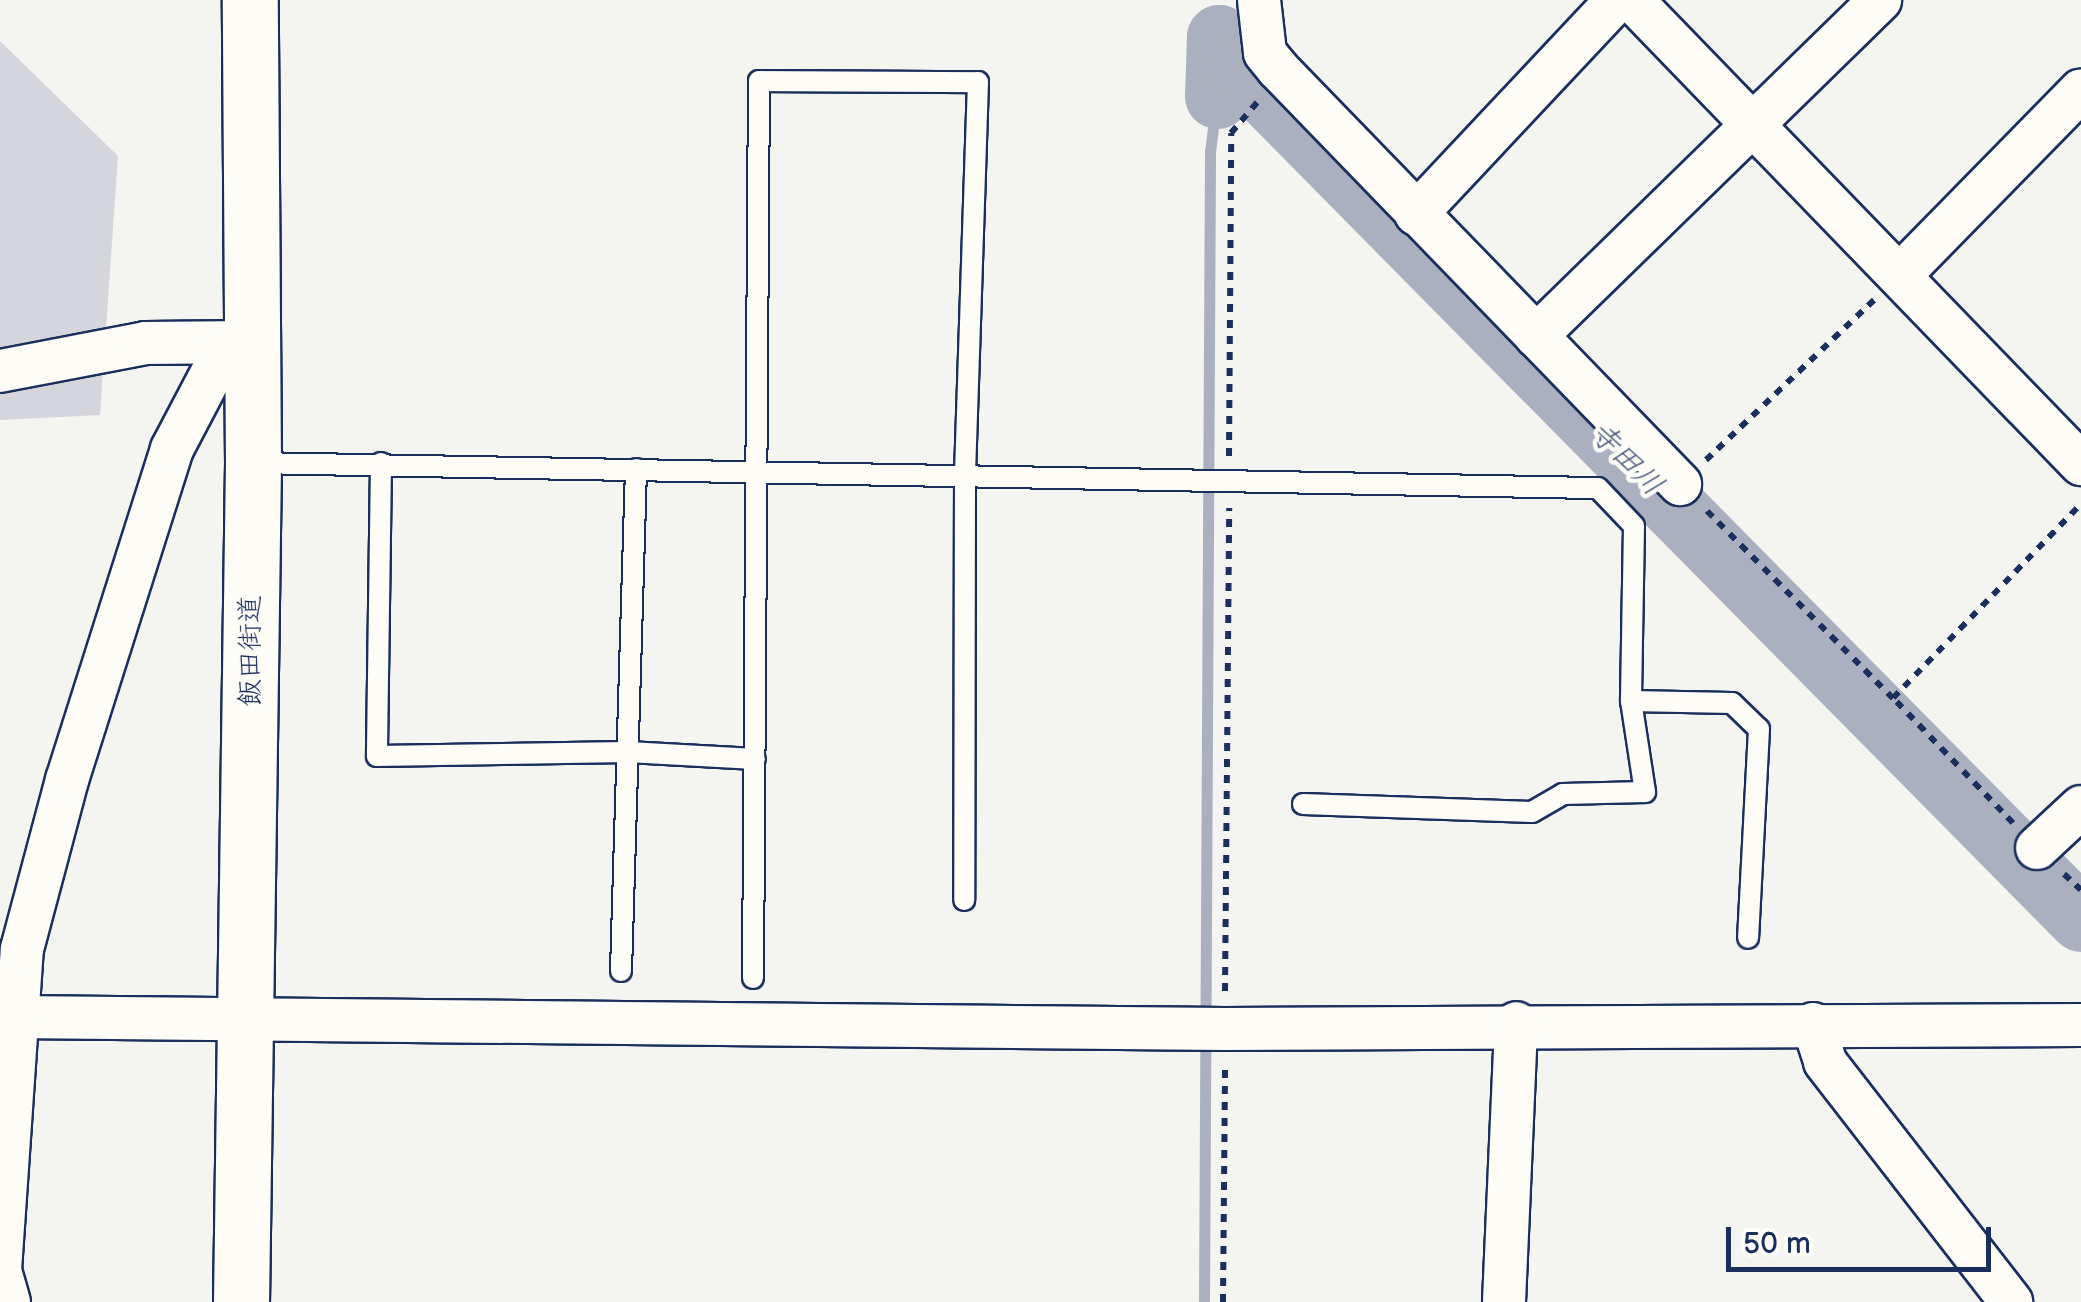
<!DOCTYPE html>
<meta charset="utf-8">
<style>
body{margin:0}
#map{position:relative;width:2081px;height:1302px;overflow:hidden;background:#f4f4f1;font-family:"Balsamiq Sans","Klee One",sans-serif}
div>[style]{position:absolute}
.green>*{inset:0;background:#d4d6db}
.stream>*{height:11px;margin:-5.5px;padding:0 5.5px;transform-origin:5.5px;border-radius:5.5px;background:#aab0bf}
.river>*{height:65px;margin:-32.5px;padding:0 32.5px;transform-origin:32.5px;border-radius:32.5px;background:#aab0bf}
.path>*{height:6px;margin-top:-3px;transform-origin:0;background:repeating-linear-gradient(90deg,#1b2f5e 0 8px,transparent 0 16px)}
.roads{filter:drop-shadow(2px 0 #1b2f5e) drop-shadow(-2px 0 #1b2f5e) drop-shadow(0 2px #1b2f5e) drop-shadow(0 -2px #1b2f5e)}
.service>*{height:20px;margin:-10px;padding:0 10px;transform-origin:10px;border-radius:10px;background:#fdfcf7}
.minor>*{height:42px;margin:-21px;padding:0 21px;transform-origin:21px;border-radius:21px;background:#fdfcf7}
.secondary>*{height:55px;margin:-27.5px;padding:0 27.5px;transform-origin:27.5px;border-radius:27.5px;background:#fdfcf7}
span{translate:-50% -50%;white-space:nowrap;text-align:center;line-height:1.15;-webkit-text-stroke:9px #fdfcf7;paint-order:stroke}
.street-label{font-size:28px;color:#1b2f5e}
.water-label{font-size:30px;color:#46567b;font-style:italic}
.scale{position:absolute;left:1726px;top:1227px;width:265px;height:45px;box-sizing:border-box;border:5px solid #1b2f5e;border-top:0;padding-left:12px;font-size:30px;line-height:35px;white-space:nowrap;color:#1b2f5e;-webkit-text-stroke:8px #fdfcf7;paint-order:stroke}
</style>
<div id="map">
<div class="green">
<i style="clip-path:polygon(0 41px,118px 156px,100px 415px,0 420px)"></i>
</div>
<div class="stream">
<i style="left:1204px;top:1302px;width:1150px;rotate:-89.7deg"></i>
<i style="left:1210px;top:152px;width:56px;rotate:-82.9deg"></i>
</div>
<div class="river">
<i style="left:1217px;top:96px;width:59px;rotate:-88.1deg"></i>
<i style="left:1219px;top:37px;width:39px;rotate:55deg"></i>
<i style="left:1241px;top:69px;width:1195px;rotate:45.34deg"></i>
</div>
<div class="path">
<i style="left:1229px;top:456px;width:323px;rotate:-89.6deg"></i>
<i style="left:1231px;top:133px;width:45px;rotate:-49.5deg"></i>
<i style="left:1706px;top:460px;width:232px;rotate:-43.6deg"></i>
<i style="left:1707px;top:511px;width:264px;rotate:45.2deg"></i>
<i style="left:2013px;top:823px;width:173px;rotate:-133.8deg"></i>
<i style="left:1893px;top:698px;width:270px;rotate:-45.9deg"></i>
<i style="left:2064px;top:874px;width:23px;rotate:43deg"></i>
<i style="left:1225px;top:991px;width:483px;rotate:-89.5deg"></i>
<i style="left:1223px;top:1302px;width:239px;rotate:-89.5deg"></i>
</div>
<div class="roads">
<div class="service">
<i style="left:255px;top:463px;width:1343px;rotate:1.07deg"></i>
<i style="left:1598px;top:488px;width:52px;rotate:46.5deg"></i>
<i style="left:1634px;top:526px;width:175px;rotate:91deg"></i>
<i style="left:1631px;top:701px;width:101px;rotate:1.1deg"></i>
<i style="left:1732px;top:703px;width:37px;rotate:44deg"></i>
<i style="left:1759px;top:729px;width:209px;rotate:93deg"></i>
<i style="left:381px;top:463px;width:293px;rotate:90.8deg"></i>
<i style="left:377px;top:756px;width:251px;rotate:-0.9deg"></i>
<i style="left:628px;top:752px;width:127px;rotate:3.2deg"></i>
<i style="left:1303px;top:804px;width:229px;rotate:2deg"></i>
<i style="left:1532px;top:812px;width:36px;rotate:-30deg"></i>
<i style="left:1563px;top:794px;width:82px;rotate:-1.4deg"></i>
<i style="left:1645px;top:792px;width:92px;rotate:-98.7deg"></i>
<i style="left:621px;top:971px;width:502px;rotate:-88.29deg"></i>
<i style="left:753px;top:978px;width:897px;rotate:-89.62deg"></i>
<i style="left:759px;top:81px;width:219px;rotate:0.3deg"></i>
<i style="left:978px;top:82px;width:390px;rotate:91.9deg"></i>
<i style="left:965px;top:472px;width:428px;rotate:90.1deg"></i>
</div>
<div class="minor">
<i style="left:1259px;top:0;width:53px;rotate:83.5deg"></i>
<i style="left:1265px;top:53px;width:21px;rotate:51deg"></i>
<i style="left:1278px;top:69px;width:578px;rotate:45.91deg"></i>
<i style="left:1632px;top:0;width:646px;rotate:45.94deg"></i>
<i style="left:1416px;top:214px;width:294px;rotate:-46.8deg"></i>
<i style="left:1901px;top:274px;width:257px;rotate:-45.6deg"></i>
<i style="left:1536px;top:336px;width:481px;rotate:-44.3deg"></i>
<i style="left:0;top:371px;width:148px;rotate:-10.9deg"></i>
<i style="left:145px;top:343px;width:106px;rotate:-0.5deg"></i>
<i style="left:2037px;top:848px;width:60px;rotate:-43deg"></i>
<i style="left:14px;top:1017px;width:1211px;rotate:0.57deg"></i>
<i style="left:1225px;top:1029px;width:856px;rotate:-0.27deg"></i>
<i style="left:1813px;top:1024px;width:40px;rotate:72deg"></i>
<i style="left:1825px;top:1062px;width:304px;rotate:52.2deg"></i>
<i style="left:9px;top:1302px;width:33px;rotate:-106deg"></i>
<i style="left:0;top:1270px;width:322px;rotate:-86.1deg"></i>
<i style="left:22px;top:949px;width:175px;rotate:-75.1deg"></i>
<i style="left:67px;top:780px;width:347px;rotate:-72.4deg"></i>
<i style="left:172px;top:449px;width:116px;rotate:-62.3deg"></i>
<i style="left:1504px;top:1302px;width:279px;rotate:-87.5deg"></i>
</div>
<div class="secondary">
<i style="left:241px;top:1302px;width:839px;rotate:-89.18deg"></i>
<i style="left:253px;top:463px;width:463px;rotate:-90.4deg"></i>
</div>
</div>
<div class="street-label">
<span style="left:251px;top:651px;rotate:-90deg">飯田街道</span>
</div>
<div class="water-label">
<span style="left:1626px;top:459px;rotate:45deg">寺田川</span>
</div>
<div class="scale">50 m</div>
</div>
